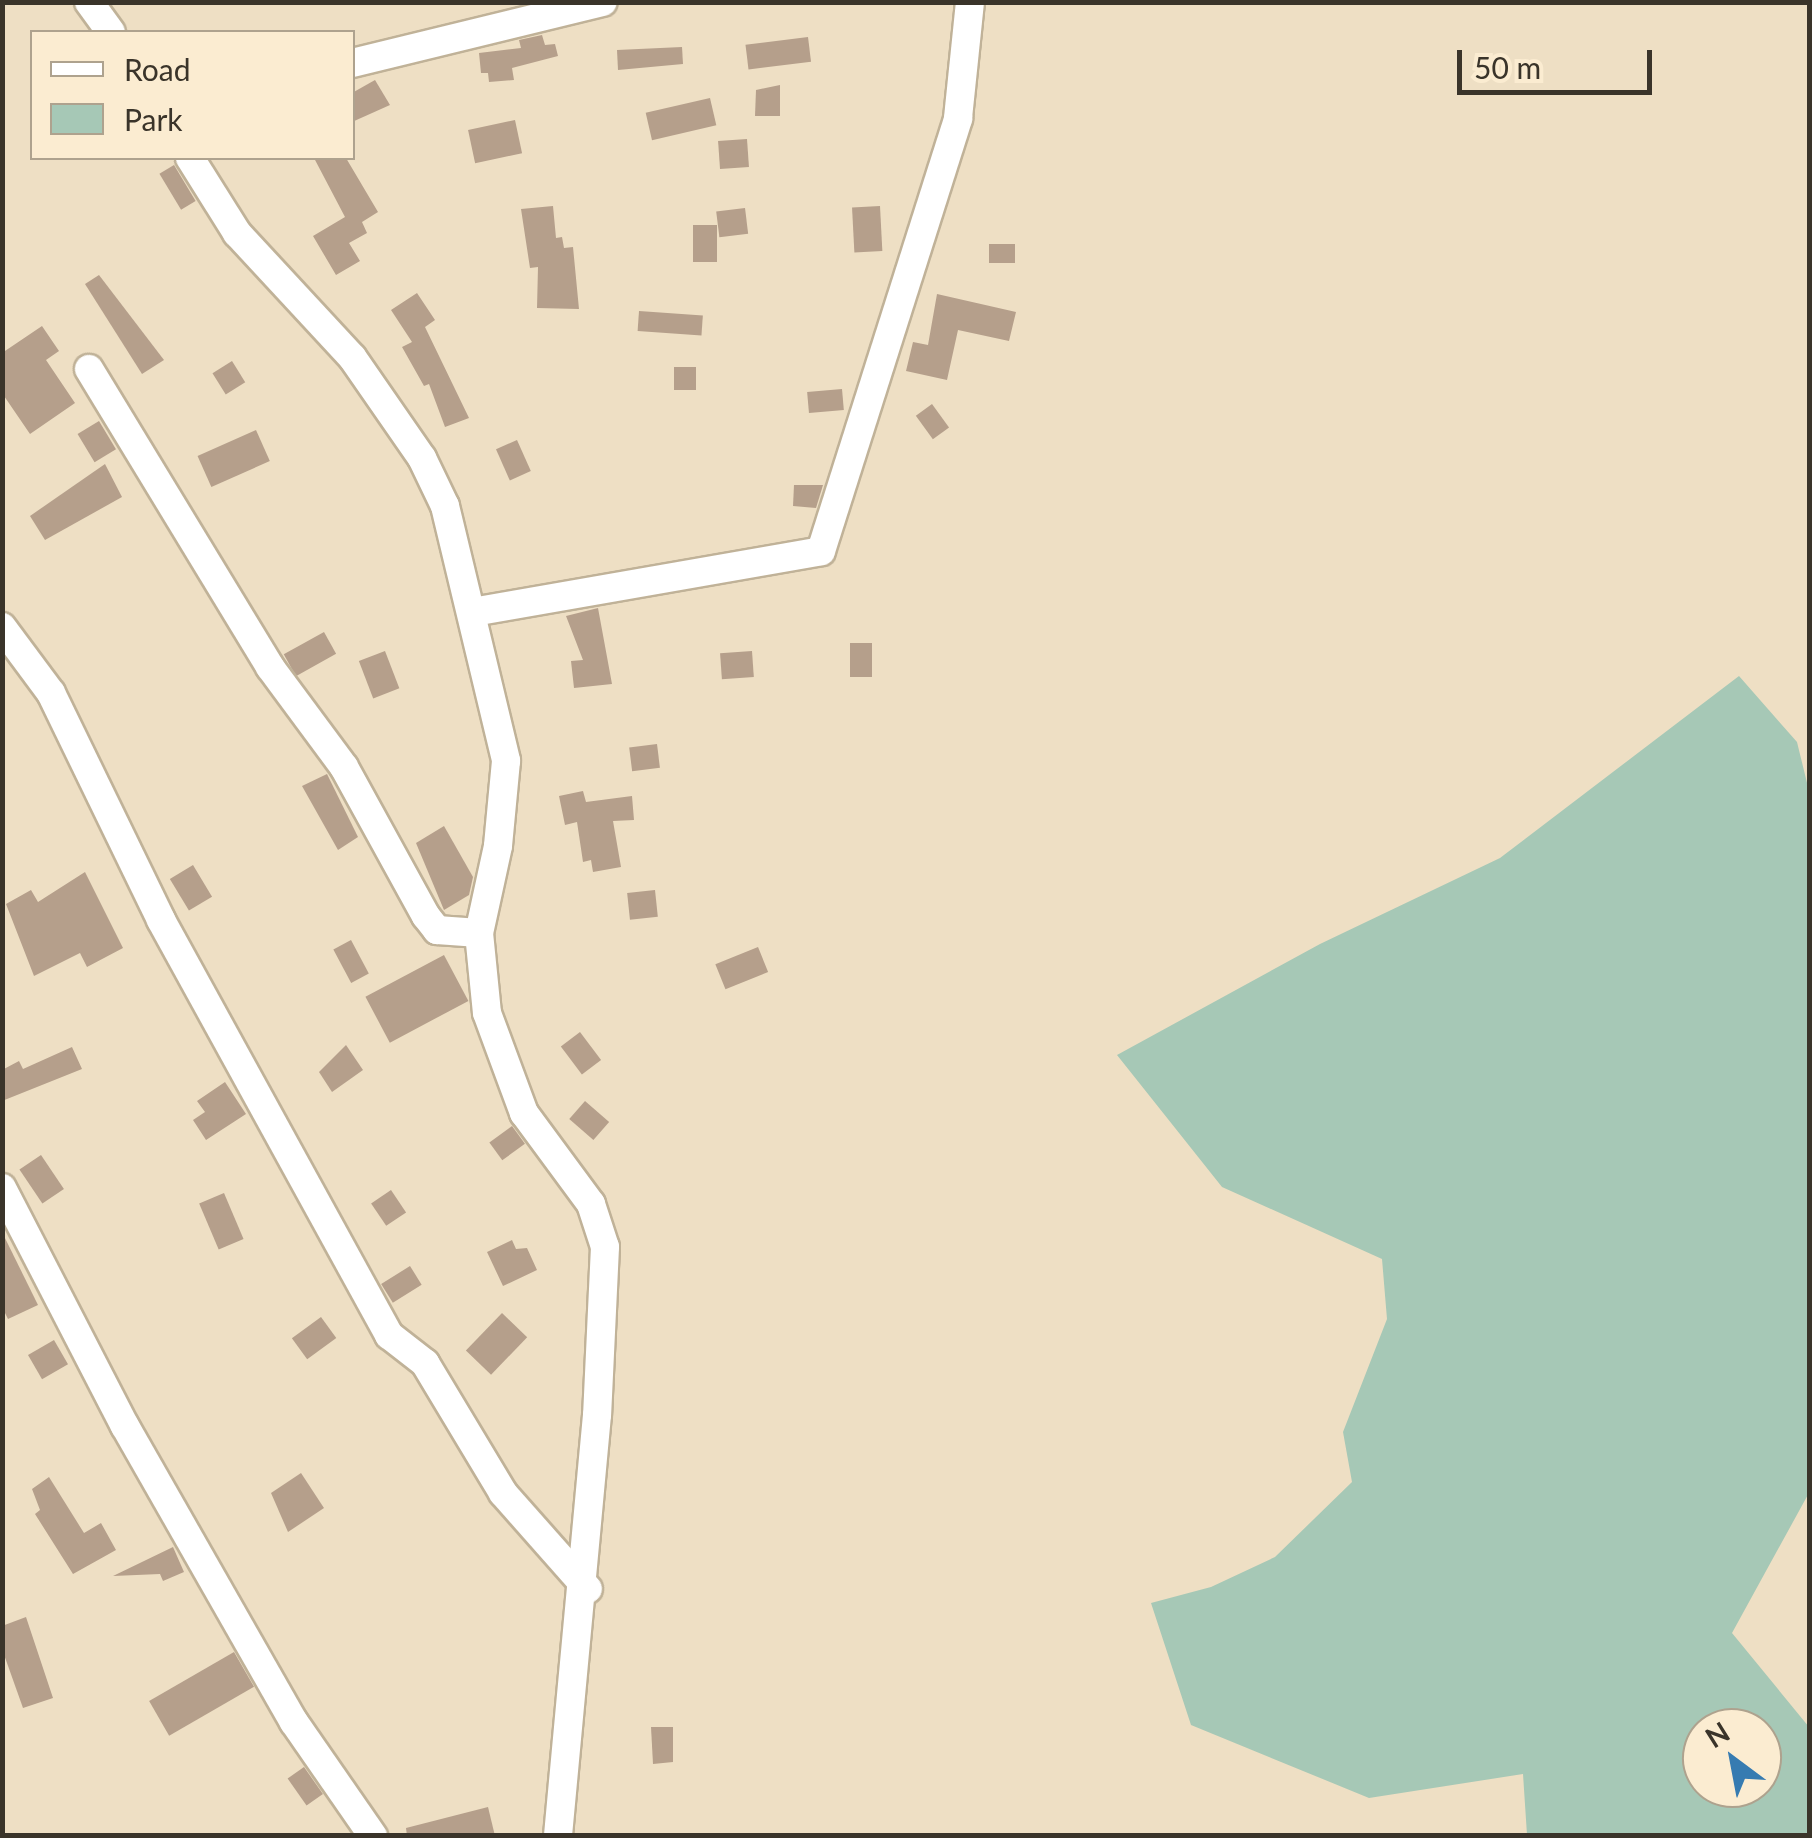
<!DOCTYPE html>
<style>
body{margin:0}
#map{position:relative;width:1812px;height:1838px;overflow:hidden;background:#eedfc4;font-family:Lato,sans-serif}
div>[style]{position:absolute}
.green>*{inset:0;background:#a6c8b6}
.building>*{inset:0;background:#b59f8b;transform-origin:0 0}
.roads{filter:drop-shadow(2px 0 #c0b298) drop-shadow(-2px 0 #c0b298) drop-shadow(0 2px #c0b298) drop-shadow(0 -2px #c0b298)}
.street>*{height:28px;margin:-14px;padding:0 14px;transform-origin:14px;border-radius:14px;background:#fff}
span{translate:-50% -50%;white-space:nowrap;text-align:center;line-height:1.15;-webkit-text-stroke:9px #fbecd1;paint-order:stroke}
.frame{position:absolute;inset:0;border:5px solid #3a342a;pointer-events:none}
.legend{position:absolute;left:30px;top:30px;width:325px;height:130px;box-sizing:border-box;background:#fbecd1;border:2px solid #aea28e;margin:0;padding:12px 18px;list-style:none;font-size:30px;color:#3a342a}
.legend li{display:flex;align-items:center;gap:20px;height:50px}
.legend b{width:50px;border:2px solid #aea28e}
.north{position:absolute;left:1682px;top:1708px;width:100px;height:100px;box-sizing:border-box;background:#fbecd1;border:2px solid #aea28e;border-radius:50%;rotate:328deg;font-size:28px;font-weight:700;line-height:40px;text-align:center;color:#3a342a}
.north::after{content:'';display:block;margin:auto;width:35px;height:45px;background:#367bb1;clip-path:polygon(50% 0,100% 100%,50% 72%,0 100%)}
.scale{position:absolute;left:1457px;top:50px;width:195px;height:45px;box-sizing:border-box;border:5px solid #3a342a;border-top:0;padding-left:12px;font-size:30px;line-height:35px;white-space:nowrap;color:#3a342a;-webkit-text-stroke:8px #fbecd1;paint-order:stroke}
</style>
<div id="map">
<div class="green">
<i style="clip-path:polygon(evenodd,1739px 676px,1797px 742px,1809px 791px,1810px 1491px,1732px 1633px,1809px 1727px,1809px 1835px,1527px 1835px,1523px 1774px,1369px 1798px,1191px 1725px,1151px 1603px,1211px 1587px,1275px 1557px,1352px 1482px,1343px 1432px,1387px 1319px,1382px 1259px,1222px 1187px,1117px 1055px,1320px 944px,1500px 858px,1739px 676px,1702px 1728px,1762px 1728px,1762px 1788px,1702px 1788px,1702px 1728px)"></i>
</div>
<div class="building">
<i style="clip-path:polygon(542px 35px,545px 45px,555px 44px,558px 56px,512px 68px,514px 80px,489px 82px,488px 73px,481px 73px,479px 53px,521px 48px,519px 40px)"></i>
<i style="left:808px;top:37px;width:25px;height:63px;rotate:83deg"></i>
<i style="clip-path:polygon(682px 47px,683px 64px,618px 70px,617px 50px)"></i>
<i style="clip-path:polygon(375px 80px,390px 105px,352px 122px,352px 93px)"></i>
<i style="clip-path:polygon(780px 85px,780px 116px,755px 116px,756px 90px)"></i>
<i style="left:710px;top:98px;width:28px;height:66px;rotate:77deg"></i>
<i style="left:515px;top:120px;width:34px;height:48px;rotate:78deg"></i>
<i style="left:747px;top:139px;width:28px;height:29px;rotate:86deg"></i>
<i style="clip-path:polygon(314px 158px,346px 158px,378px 212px,362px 222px,367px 233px,349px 243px,360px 261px,336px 275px,313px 236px,345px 217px)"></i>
<i style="left:174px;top:165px;width:42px;height:17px;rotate:59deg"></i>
<i style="clip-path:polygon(553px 206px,556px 238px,562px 237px,564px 248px,573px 247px,579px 309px,537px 308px,538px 267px,530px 268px,521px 209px)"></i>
<i style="left:880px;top:206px;width:45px;height:28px;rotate:87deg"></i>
<i style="left:745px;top:208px;width:26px;height:29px;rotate:83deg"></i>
<i style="left:693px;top:225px;width:24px;height:37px"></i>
<i style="left:989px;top:244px;width:26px;height:19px"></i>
<i style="clip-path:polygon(99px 275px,164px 360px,142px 374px,85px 284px)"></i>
<i style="clip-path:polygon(417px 293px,435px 320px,425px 327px,469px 418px,445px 427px,429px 384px,424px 386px,402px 347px,412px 342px,391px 310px)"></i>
<i style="clip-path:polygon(937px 294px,1016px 312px,1009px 341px,958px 330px,947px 380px,906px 371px,913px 342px,928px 345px)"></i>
<i style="left:639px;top:311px;width:64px;height:20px;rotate:4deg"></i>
<i style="clip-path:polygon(42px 326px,59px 351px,46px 360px,75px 403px,30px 434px,2px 393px,2px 353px)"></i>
<i style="left:232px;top:361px;width:25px;height:23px;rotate:58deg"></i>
<i style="left:674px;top:367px;width:22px;height:23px"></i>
<i style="left:842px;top:389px;width:21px;height:35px;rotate:85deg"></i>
<i style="left:932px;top:404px;width:29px;height:20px;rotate:54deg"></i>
<i style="left:99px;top:421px;width:33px;height:25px;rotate:59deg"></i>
<i style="left:256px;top:430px;width:34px;height:64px;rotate:66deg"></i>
<i style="left:517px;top:440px;width:34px;height:23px;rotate:66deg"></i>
<i style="clip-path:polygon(105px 464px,122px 497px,45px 540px,30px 516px)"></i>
<i style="clip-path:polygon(794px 485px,823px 485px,816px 508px,793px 506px)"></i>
<i style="clip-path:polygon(598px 608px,612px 684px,574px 688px,571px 661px,583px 660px,566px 616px)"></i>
<i style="left:324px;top:632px;width:25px;height:46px;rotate:61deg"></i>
<i style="left:850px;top:643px;width:22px;height:34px"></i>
<i style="left:385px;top:651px;width:40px;height:28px;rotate:69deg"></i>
<i style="left:752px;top:651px;width:26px;height:32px;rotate:86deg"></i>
<i style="left:657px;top:744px;width:24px;height:28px;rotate:83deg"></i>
<i style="clip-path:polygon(327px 774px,358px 837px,338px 850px,302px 786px)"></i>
<i style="clip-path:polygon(583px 791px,586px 802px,632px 796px,634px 820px,613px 821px,621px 867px,593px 872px,591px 860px,583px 862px,577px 822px,565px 825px,559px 796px)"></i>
<i style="clip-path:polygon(444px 826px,473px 877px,469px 895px,444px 910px,416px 843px)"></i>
<i style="left:193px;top:865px;width:37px;height:27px;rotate:59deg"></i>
<i style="clip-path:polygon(85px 872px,123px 948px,87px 967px,80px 953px,34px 976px,6px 904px,31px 890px,38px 902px)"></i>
<i style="left:655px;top:890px;width:27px;height:28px;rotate:84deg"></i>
<i style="left:351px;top:940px;width:38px;height:20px;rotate:62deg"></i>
<i style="left:758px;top:947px;width:27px;height:46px;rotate:68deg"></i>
<i style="left:444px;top:955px;width:52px;height:89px;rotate:62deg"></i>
<i style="left:580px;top:1032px;width:35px;height:24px;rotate:53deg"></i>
<i style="clip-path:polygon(346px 1045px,363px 1070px,332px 1092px,319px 1072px)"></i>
<i style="clip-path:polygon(72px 1047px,82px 1069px,2px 1101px,2px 1070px,19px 1061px,23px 1069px)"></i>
<i style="clip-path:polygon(225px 1082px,246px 1114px,206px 1140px,193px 1120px,205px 1112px,197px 1101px)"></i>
<i style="left:585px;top:1101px;width:32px;height:24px;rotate:41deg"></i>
<i style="left:512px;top:1126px;width:22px;height:28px;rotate:54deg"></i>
<i style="left:41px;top:1155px;width:41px;height:26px;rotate:56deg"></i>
<i style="left:391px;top:1190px;width:27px;height:24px;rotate:56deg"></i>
<i style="left:224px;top:1193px;width:50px;height:27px;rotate:67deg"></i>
<i style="clip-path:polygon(2px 1232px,38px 1305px,8px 1319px,2px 1307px)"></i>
<i style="clip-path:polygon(512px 1240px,516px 1249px,527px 1248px,537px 1270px,503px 1286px,487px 1252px)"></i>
<i style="left:410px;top:1266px;width:22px;height:34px;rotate:58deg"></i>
<i style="left:502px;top:1313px;width:35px;height:52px;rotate:44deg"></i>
<i style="left:321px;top:1317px;width:26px;height:36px;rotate:54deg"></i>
<i style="left:54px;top:1340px;width:28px;height:30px;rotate:60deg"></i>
<i style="clip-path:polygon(301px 1473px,324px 1508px,288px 1532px,271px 1493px)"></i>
<i style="clip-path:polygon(49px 1477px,84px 1533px,101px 1523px,116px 1550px,73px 1574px,35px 1514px,40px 1510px,32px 1489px)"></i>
<i style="clip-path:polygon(173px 1547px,184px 1572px,163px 1581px,160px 1574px,113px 1576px)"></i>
<i style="clip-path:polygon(26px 1617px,53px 1698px,23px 1708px,2px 1649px,2px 1626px)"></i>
<i style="left:234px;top:1652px;width:40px;height:98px;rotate:60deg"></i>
<i style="clip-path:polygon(651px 1727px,673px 1727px,673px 1762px,653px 1764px)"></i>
<i style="left:304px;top:1767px;width:33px;height:20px;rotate:55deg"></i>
<i style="clip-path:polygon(488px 1807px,495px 1836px,407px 1836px,406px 1828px)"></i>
</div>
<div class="roads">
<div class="street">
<i style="left:89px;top:2px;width:37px;rotate:54deg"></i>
<i style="left:352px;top:63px;width:258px;rotate:-13.7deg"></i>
<i style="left:190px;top:158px;width:89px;rotate:57.9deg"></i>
<i style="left:237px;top:233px;width:169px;rotate:47.2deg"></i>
<i style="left:352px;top:357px;width:123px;rotate:55.3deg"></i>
<i style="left:422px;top:458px;width:53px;rotate:64.4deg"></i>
<i style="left:445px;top:506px;width:262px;rotate:76.5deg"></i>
<i style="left:506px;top:761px;width:85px;rotate:95.4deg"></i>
<i style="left:498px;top:846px;width:89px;rotate:102.3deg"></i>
<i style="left:479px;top:933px;width:80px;rotate:84.3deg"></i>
<i style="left:487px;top:1013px;width:107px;rotate:69.7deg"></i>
<i style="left:524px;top:1113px;width:113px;rotate:53.6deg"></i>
<i style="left:591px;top:1204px;width:45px;rotate:72deg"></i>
<i style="left:605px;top:1247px;width:168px;rotate:92.7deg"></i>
<i style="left:597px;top:1415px;width:423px;rotate:95.3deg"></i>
<i style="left:89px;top:369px;width:349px;rotate:58.7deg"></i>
<i style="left:270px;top:667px;width:124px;rotate:53.5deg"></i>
<i style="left:344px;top:767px;width:170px;rotate:61.2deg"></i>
<i style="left:426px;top:916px;width:18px;rotate:52deg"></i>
<i style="left:437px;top:930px;width:42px;rotate:4.1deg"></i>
<i style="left:473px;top:612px;width:353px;rotate:-9.9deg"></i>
<i style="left:821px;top:551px;width:454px;rotate:-72.4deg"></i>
<i style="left:958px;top:118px;width:117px;rotate:-84.1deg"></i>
<i style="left:2px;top:627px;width:82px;rotate:53.4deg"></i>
<i style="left:51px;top:693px;width:252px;rotate:64.1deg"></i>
<i style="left:161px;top:920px;width:474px;rotate:61.2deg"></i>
<i style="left:389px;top:1335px;width:46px;rotate:37.9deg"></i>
<i style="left:425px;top:1363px;width:152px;rotate:59deg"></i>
<i style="left:503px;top:1493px;width:128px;rotate:48.5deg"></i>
<i style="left:2px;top:1188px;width:268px;rotate:62.7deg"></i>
<i style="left:125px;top:1426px;width:341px;rotate:60.3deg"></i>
<i style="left:294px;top:1722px;width:139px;rotate:55.3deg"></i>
</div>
</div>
<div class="frame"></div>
<ul class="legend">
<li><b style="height:12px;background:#fff"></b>Road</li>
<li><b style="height:28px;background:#a6c8b6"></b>Park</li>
</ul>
<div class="north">N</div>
<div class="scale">50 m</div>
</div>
